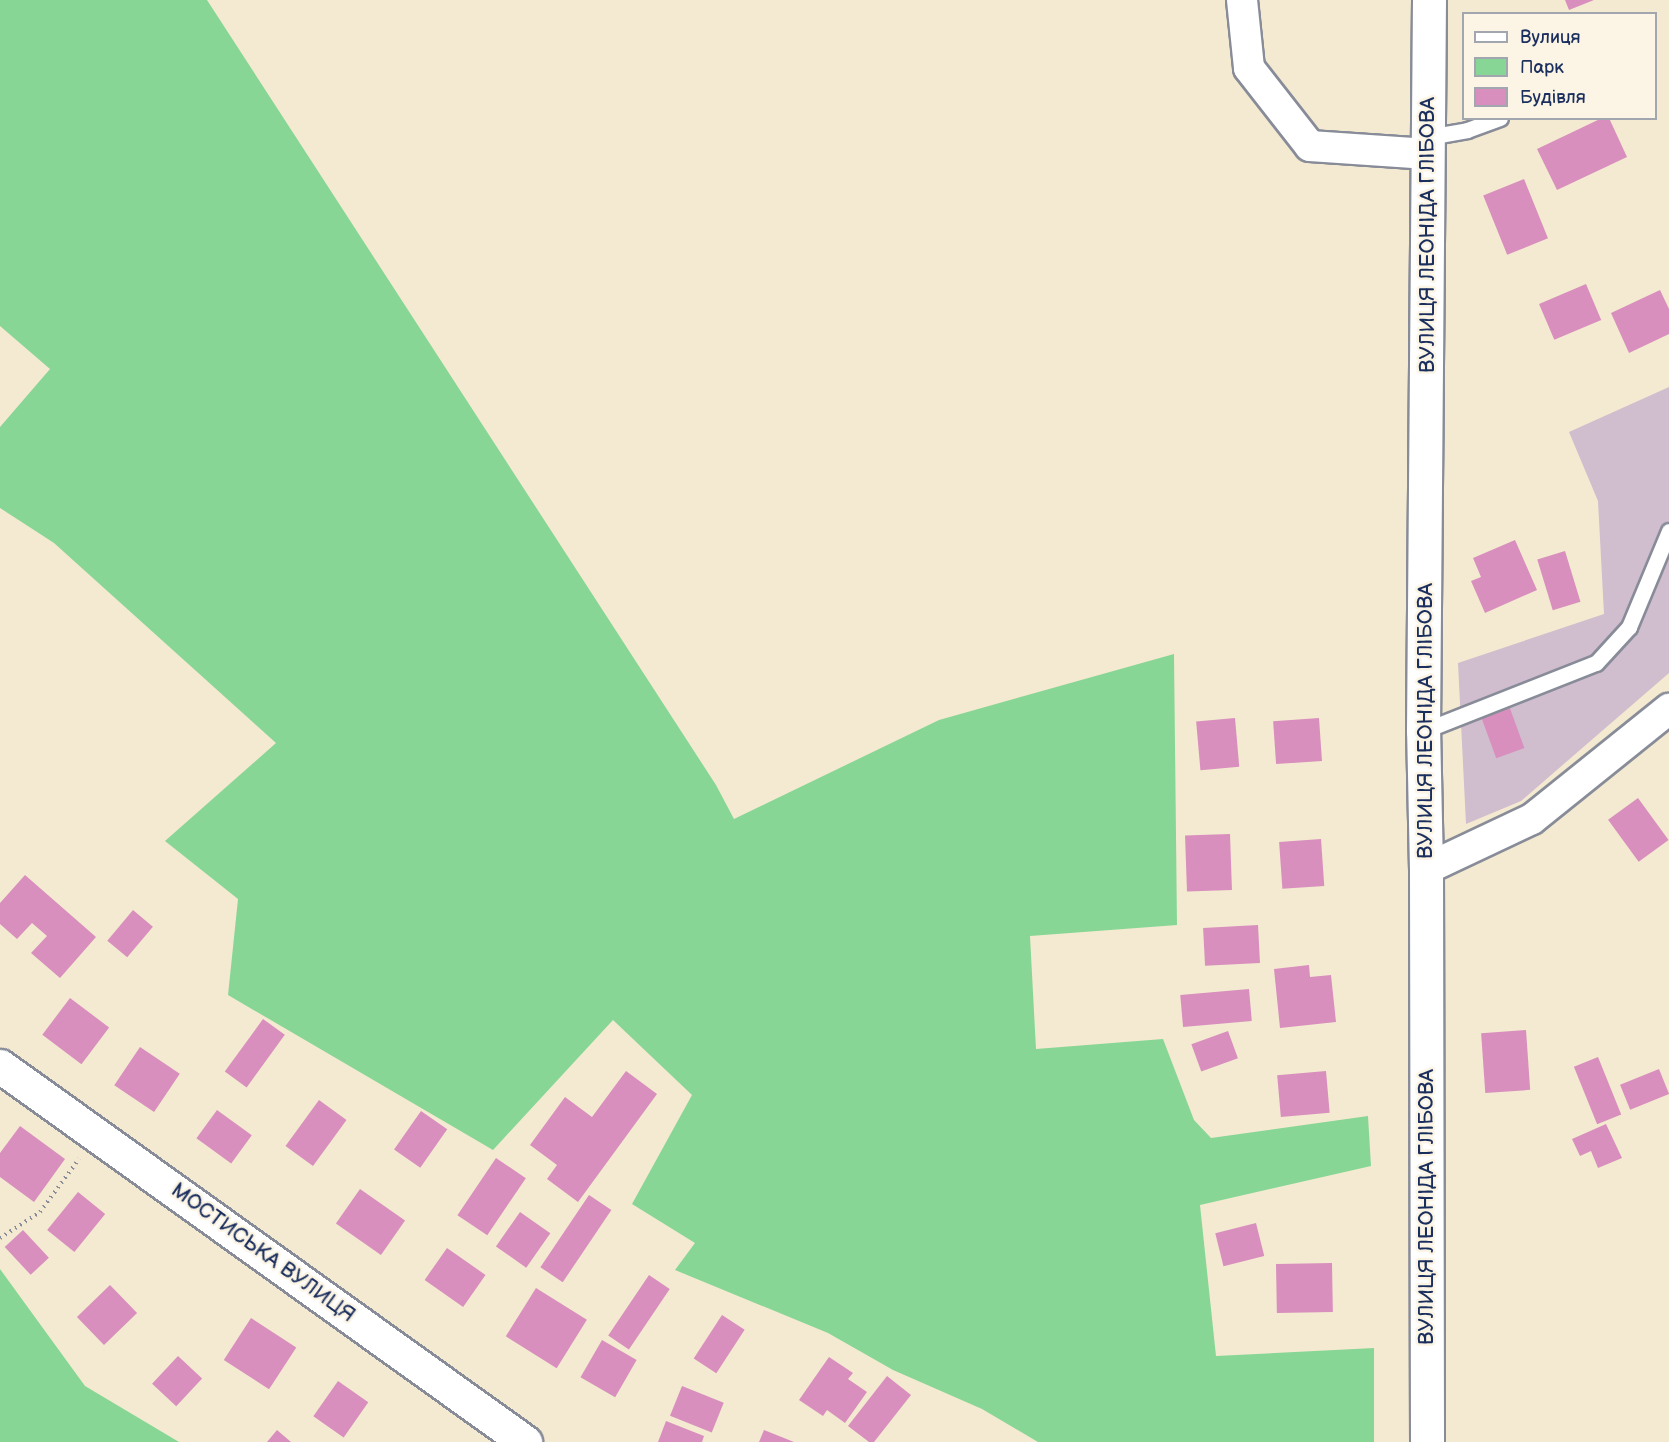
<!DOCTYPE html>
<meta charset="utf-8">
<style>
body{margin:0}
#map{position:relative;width:1669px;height:1442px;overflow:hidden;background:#f4ead1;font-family:"Balsamiq Sans",sans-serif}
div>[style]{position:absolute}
.industrial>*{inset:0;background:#d0bdce}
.green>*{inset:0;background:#88d695}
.building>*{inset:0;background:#d88fbd;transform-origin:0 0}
.path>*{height:4px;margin-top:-2px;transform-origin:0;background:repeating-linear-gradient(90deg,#888c98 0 1.5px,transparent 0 6px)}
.roads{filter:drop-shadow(2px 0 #888c98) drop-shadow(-2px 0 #888c98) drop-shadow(0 2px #888c98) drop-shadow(0 -2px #888c98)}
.lane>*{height:15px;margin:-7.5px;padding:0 7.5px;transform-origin:7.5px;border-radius:7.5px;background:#fff}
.street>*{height:30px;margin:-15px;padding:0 15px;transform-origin:15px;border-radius:15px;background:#fff}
.primary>*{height:33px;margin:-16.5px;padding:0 16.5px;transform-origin:16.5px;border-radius:16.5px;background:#fff}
span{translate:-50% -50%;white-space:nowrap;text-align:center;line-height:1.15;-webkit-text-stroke:5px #fcf5e5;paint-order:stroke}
.street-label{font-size:21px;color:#1b2f5e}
.legend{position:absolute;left:1462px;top:12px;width:195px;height:108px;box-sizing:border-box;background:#fcf5e5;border:2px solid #a2a6af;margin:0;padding:8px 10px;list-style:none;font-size:18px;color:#1b2f5e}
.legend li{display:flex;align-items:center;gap:12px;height:30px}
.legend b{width:30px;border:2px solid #a2a6af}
</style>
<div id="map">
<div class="industrial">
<i style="clip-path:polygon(1669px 387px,1669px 673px,1521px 801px,1466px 824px,1458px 663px,1604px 614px,1598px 501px,1569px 432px)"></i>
</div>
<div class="green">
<i style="clip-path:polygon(0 0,207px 0,716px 785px,734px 819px,939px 720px,1174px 654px,1177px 925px,1030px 936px,1036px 1049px,1163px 1039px,1194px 1120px,1211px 1138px,1368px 1116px,1371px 1166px,1200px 1205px,1216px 1356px,1374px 1348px,1374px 1442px,1038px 1442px,982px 1409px,893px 1370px,828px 1333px,675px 1270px,695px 1243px,632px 1204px,692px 1095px,613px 1020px,493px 1150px,228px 995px,238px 899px,165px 841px,276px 743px,54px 543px,0 508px,0 427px,50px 369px,0 326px)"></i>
<i style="clip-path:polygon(0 1269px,85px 1386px,179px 1442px,0 1442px)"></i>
</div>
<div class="building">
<i style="clip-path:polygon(1565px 0,1594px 0,1569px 10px)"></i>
<i style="clip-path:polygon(1602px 118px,1609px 118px,1627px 157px,1557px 190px,1537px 149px)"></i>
<i style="left:1524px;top:179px;width:64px;height:44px;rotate:68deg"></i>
<i style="left:1586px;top:284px;width:39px;height:51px;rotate:67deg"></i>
<i style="clip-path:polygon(1660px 290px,1669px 309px,1669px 334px,1629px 353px,1611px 313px)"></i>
<i style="clip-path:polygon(1515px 540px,1537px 590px,1485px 613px,1471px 581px,1481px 577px,1473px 558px)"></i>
<i style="left:1565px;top:551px;width:53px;height:29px;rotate:73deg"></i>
<i style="left:1508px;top:703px;width:48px;height:30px;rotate:70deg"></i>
<i style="left:1235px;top:718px;width:49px;height:39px;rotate:85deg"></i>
<i style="left:1319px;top:718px;width:43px;height:46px;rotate:86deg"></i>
<i style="left:1638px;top:798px;width:52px;height:37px;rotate:54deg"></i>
<i style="left:1230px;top:834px;width:56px;height:45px;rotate:88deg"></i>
<i style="left:1321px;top:839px;width:47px;height:42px;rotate:86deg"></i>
<i style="clip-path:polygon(25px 875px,96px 937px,60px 978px,31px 953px,47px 936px,32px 923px,17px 939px,0 924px,0 903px)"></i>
<i style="left:133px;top:910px;width:26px;height:40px;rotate:40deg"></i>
<i style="left:1258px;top:925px;width:38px;height:55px;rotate:87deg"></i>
<i style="clip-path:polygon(1309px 965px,1310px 977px,1331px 975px,1336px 1022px,1280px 1028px,1274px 969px)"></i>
<i style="left:1249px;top:989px;width:32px;height:69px;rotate:85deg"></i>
<i style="left:70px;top:998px;width:49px;height:46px;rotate:37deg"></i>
<i style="left:263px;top:1019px;width:27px;height:65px;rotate:36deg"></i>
<i style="left:1526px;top:1030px;width:60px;height:45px;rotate:86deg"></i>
<i style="left:1228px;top:1031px;width:29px;height:39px;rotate:70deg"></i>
<i style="left:140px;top:1047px;width:48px;height:46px;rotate:34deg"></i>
<i style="left:1598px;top:1057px;width:62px;height:26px;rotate:68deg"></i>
<i style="left:1659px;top:1069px;width:27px;height:42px;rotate:68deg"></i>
<i style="clip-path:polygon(626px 1071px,657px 1094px,578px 1202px,547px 1179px,557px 1165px,530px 1145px,565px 1097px,592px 1117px)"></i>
<i style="left:1326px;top:1071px;width:42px;height:49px;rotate:85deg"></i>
<i style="left:319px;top:1100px;width:34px;height:57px;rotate:36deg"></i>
<i style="left:217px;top:1110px;width:43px;height:35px;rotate:36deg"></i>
<i style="left:421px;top:1111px;width:32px;height:47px;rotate:35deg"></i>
<i style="clip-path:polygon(1606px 1124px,1622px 1158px,1598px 1168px,1591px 1151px,1580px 1156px,1572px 1139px)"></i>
<i style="clip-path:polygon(20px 1126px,65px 1159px,34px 1202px,0 1177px,0 1153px)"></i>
<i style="left:496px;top:1158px;width:36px;height:69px;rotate:34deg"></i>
<i style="left:360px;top:1189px;width:55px;height:42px;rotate:35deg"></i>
<i style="left:78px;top:1192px;width:35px;height:49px;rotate:39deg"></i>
<i style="left:589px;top:1195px;width:27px;height:87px;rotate:34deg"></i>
<i style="left:520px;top:1212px;width:37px;height:42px;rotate:35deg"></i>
<i style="left:1256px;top:1223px;width:34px;height:42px;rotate:76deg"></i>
<i style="left:23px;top:1230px;width:38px;height:25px;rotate:47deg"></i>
<i style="left:447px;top:1248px;width:47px;height:39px;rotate:35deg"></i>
<i style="left:1332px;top:1263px;width:49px;height:56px;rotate:89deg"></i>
<i style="left:649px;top:1275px;width:25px;height:73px;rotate:34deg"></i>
<i style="left:110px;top:1285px;width:39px;height:46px;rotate:46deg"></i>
<i style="left:536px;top:1288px;width:60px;height:57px;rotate:32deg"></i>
<i style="left:722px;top:1315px;width:27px;height:52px;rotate:33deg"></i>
<i style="left:251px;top:1318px;width:54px;height:50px;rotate:33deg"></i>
<i style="left:602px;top:1340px;width:40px;height:43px;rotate:30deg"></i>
<i style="left:178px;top:1356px;width:33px;height:38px;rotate:43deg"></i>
<i style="clip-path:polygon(829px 1357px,853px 1373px,848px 1379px,867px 1392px,845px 1423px,827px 1410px,823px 1416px,799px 1400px)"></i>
<i style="clip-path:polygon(887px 1376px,911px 1395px,874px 1442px,869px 1442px,848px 1426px)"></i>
<i style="left:338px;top:1381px;width:37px;height:43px;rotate:35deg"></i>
<i style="left:682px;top:1386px;width:45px;height:32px;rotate:22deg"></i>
<i style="clip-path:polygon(666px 1421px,704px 1436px,702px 1442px,658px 1442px)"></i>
<i style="clip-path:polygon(277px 1430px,291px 1442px,267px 1442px)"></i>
<i style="clip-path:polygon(764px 1430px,794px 1442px,759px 1442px)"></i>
</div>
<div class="path">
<i style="left:0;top:1238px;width:48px;rotate:-33deg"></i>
<i style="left:40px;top:1212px;width:66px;rotate:-53.7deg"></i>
</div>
<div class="roads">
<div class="lane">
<i style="left:1428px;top:137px;width:40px;rotate:-10deg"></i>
<i style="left:1467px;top:130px;width:35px;rotate:-20deg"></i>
<i style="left:1423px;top:731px;width:186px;rotate:-21.5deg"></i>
<i style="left:1596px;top:663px;width:49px;rotate:-47.5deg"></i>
<i style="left:1629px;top:627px;width:104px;rotate:-67.4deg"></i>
</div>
<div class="street">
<i style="left:1242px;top:0;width:68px;rotate:84.1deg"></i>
<i style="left:1249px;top:68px;width:99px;rotate:52deg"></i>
<i style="left:1310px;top:146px;width:118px;rotate:3.9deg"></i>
<i style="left:1426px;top:869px;width:117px;rotate:-25.3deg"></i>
<i style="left:1532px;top:819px;width:176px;rotate:-38.8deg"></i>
</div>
<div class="primary">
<i style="left:0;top:1066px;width:646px;rotate:35.61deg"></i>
<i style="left:1427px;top:1442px;width:573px;rotate:-90.1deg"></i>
<i style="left:1426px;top:869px;width:138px;rotate:-91.2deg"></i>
<i style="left:1423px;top:731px;width:731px;rotate:-89.53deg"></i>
</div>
</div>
<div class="street-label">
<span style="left:1428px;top:235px;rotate:-90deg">ВУЛИЦЯ ЛЕОНІДА ГЛІБОВА</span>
<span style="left:1426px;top:721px;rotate:-90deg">ВУЛИЦЯ ЛЕОНІДА ГЛІБОВА</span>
<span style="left:1427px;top:1207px;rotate:-90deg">ВУЛИЦЯ ЛЕОНІДА ГЛІБОВА</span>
<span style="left:263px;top:1253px;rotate:36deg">МОСТИСЬКА ВУЛИЦЯ</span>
</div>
<ul class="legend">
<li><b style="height:8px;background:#fff"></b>Вулиця</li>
<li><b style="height:16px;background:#88d695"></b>Парк</li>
<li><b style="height:16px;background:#d88fbd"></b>Будівля</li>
</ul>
</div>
